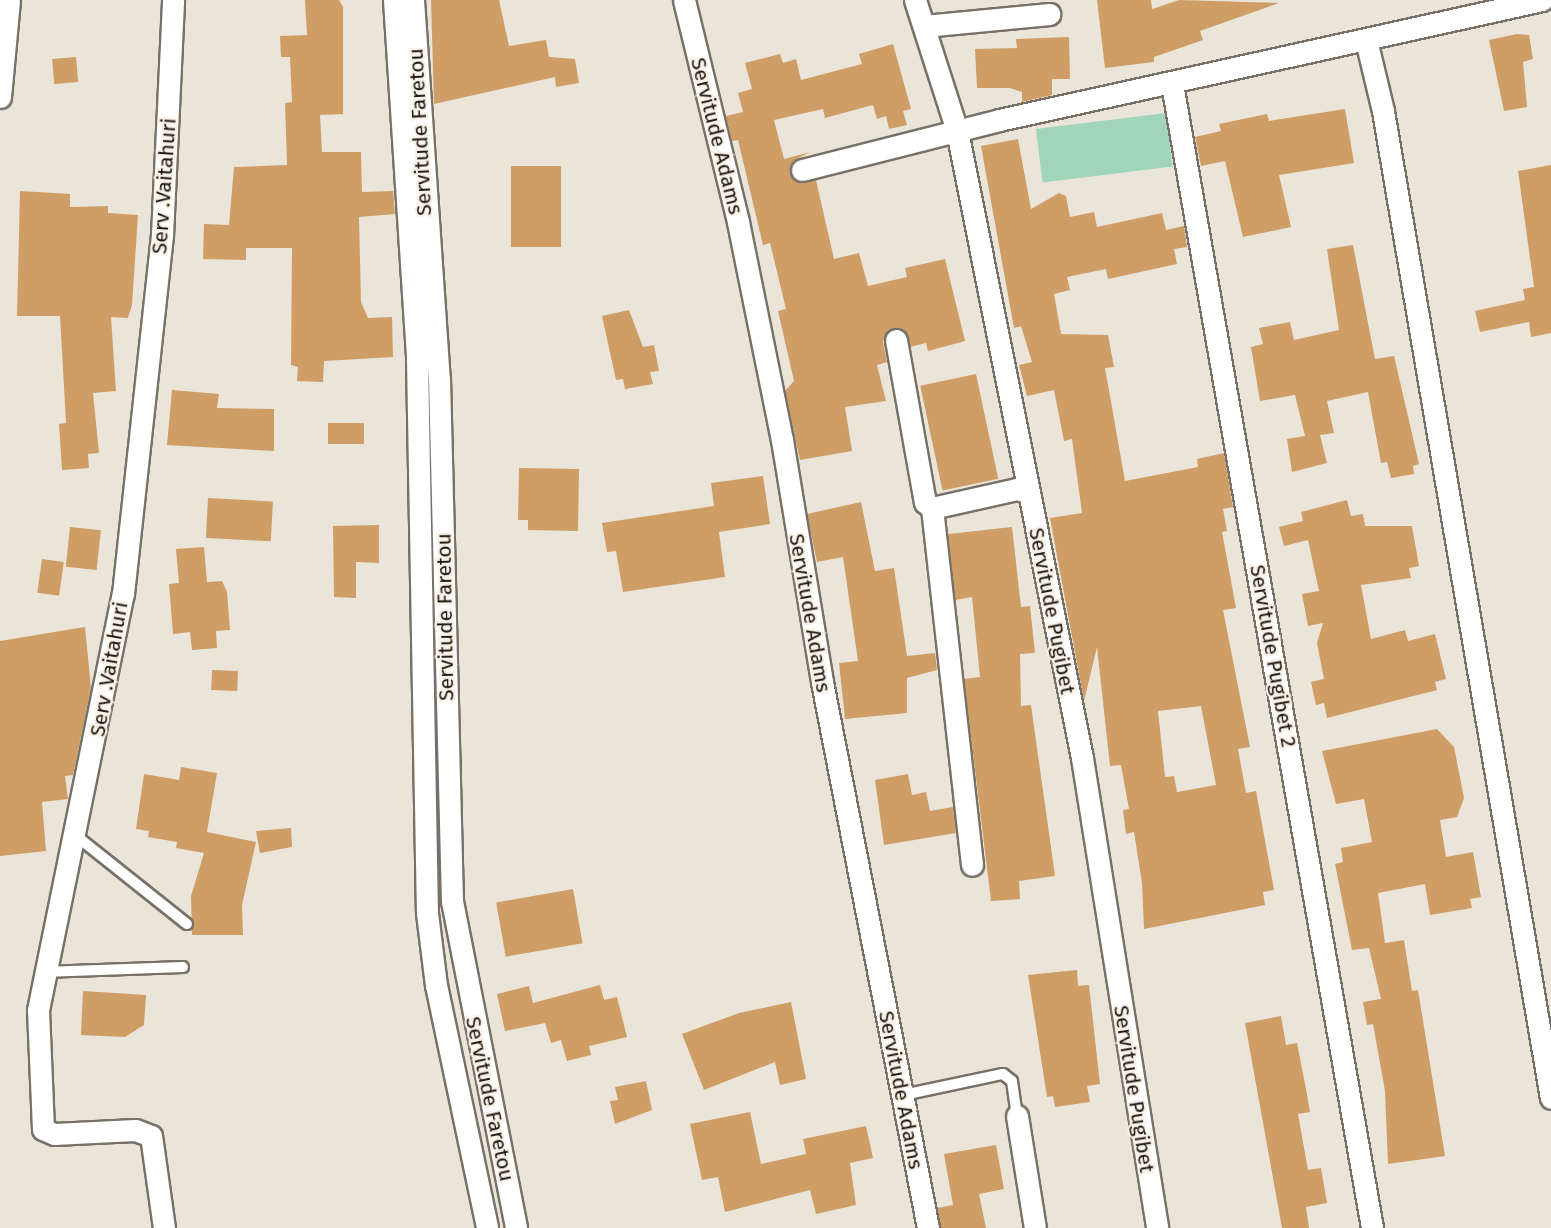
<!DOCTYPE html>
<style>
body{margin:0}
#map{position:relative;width:1551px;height:1228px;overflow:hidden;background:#ebe4d9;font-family:"Fira Sans",sans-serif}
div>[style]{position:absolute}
.green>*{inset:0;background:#a1d5ba;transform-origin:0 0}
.building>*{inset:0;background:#cf9e66;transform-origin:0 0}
.roads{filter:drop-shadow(2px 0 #777167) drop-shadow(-2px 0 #777167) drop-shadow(0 2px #777167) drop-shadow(0 -2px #777167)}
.lane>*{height:10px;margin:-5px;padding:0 5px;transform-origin:5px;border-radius:5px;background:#fff}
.street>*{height:21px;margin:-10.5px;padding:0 10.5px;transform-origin:10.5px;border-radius:10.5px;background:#fff}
span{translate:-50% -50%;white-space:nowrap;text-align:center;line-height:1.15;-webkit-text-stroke:4.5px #f8f1e6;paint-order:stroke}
.street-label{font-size:21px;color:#181612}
</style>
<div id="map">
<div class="green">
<i style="left:1166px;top:113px;width:54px;height:131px;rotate:83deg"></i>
</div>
<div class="building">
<i style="clip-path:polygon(305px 0,339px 0,343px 7px,343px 114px,320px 115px,322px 152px,361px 152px,362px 192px,393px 191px,395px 214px,359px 217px,361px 302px,368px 318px,392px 317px,393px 357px,324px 361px,323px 382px,297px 381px,298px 367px,291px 365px,292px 248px,246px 248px,246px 260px,203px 259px,204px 224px,229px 225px,234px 167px,287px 165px,285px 103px,292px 102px,290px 57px,281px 57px,280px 36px,307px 35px)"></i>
<i style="clip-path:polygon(431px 0,499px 0,509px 46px,546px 40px,549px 57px,575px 59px,579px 83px,556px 87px,555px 77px,434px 104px)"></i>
<i style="clip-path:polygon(1097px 0,1151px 0,1152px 9px,1179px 0,1279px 3px,1200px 31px,1203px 40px,1154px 57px,1154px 62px,1105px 68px)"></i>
<i style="clip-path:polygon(1517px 34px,1529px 35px,1533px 59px,1523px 62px,1527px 107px,1504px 111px,1489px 40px)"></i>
<i style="clip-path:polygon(1069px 37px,1070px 79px,1052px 79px,1052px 95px,1022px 102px,1022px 92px,1010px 88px,977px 88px,975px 49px,1017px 48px,1016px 39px)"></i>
<i style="clip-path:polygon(893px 44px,911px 109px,903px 111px,907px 125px,889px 129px,886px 116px,877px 119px,873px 105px,825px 118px,823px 109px,774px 120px,784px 159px,810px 152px,793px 161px,790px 174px,799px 182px,816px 180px,834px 259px,859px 253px,868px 286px,907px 277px,905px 268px,945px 259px,965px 341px,928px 351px,926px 343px,910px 347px,901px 328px,888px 330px,883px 342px,887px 362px,877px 365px,886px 401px,845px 407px,852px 451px,800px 460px,785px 391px,794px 381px,778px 311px,786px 309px,770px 243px,763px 245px,738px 140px,732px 141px,726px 116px,743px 112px,738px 93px,752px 89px,745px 63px,780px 54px,783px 63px,796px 59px,801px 80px,862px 64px,859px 54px)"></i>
<i style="left:76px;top:57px;width:25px;height:24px;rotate:85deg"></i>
<i style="clip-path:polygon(1345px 109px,1354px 163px,1279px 175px,1291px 227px,1243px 237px,1225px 161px,1201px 166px,1195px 137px,1221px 131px,1219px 124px,1267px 114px,1269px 121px)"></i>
<i style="clip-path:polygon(evenodd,1018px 139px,1031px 209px,1059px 193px,1066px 196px,1070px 217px,1094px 212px,1097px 227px,1162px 213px,1166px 230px,1184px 226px,1187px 247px,1174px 249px,1177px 264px,1108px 279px,1106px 269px,1067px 277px,1070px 290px,1054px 294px,1061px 334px,1108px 335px,1114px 367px,1105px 368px,1125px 481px,1198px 467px,1197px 459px,1224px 453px,1233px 507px,1223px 509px,1227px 531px,1222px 532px,1236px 608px,1223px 610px,1250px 747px,1238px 749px,1246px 793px,1256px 791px,1274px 890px,1263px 892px,1265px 905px,1144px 929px,1142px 883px,1134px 832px,1126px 834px,1123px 810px,1129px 809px,1121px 765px,1110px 766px,1097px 647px,1084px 701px,1050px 518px,1082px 513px,1072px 439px,1064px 441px,1054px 390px,1027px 396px,1019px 365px,1032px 362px,1021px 326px,1014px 328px,981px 146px,1018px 139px,1201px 706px,1216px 785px,1177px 792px,1174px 776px,1165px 777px,1158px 711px,1201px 706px)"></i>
<i style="clip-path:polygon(1551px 165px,1551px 333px,1531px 337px,1529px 322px,1480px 332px,1475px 311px,1525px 300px,1523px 289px,1534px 287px,1518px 171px)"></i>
<i style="left:511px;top:166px;width:50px;height:81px"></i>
<i style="clip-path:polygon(20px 191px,70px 194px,70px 207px,108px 206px,108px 213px,138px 215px,132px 305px,128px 318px,111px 317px,116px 391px,93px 393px,99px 453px,88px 454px,89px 468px,62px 470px,59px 424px,66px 423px,60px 316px,17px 316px)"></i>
<i style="clip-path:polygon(1353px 245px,1375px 359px,1394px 356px,1419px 464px,1413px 466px,1414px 474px,1391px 478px,1387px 462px,1381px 463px,1368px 392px,1327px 401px,1334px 433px,1320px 435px,1327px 463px,1292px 472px,1287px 439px,1305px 436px,1295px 395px,1260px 401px,1251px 347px,1263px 344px,1259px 328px,1290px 322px,1294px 340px,1339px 330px,1327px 249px)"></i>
<i style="clip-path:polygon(629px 310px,643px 347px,654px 345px,659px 371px,650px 372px,653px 384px,625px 389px,623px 379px,616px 380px,602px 316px)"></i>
<i style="left:976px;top:374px;width:107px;height:57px;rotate:78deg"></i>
<i style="clip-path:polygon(172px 390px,219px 394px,217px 408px,274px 409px,274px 451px,167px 445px)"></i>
<i style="left:328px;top:423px;width:36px;height:21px"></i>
<i style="clip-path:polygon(519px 468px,579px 469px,578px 531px,528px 530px,528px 520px,518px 520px)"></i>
<i style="clip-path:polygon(763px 476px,770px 524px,719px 532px,725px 577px,623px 592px,616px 551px,607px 552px,602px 523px,714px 506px,711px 483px)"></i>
<i style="left:208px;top:498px;width:65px;height:40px;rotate:3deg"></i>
<i style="clip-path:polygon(1347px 500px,1351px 516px,1363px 514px,1365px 526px,1412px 526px,1419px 566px,1409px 568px,1411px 578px,1361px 585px,1371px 639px,1405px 630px,1408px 641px,1435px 634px,1446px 679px,1435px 682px,1437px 690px,1327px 718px,1324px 703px,1316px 705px,1311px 682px,1324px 679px,1317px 643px,1323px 623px,1308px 626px,1302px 594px,1319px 591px,1308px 540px,1284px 546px,1279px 527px,1303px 521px,1301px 512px)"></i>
<i style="clip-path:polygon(861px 502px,875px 571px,894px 568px,907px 656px,935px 653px,937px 670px,907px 678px,907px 713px,845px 719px,839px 663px,858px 661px,843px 557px,817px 562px,807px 514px)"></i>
<i style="clip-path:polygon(379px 525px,379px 563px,356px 562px,356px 598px,334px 597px,333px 526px)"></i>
<i style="left:70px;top:527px;width:31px;height:40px;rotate:6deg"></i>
<i style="clip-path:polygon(1012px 527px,1021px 607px,1030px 606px,1035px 653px,1020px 654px,1021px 706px,1031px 705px,1055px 876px,1019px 881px,1020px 899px,991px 901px,964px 679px,980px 677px,972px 597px,955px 600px,948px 534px)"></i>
<i style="clip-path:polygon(204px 547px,207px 582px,222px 581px,227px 592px,230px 630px,216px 631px,217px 648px,192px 650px,190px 632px,173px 634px,169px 584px,179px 583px,176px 549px)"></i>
<i style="left:42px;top:559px;width:22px;height:34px;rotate:8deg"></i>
<i style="clip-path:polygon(85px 627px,91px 688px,73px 775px,65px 776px,68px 799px,42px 802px,46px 851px,0 856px,0 641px)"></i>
<i style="left:212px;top:670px;width:26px;height:20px;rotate:2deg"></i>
<i style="clip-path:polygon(1437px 729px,1454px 747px,1464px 798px,1457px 817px,1440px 820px,1446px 857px,1473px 852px,1481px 897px,1470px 899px,1472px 908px,1430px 915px,1425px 884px,1378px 893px,1385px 943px,1404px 940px,1412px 991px,1418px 990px,1445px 1156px,1388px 1164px,1385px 1091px,1373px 1024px,1367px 1025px,1363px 1002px,1381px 999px,1369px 948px,1352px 950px,1335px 864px,1343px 862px,1341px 848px,1372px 842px,1364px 799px,1336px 804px,1322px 751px)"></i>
<i style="clip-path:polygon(181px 767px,217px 773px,207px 832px,256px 842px,242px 905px,243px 935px,192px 935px,191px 896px,204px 853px,176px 848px,177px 842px,148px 837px,149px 831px,136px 829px,144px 774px,179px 780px)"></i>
<i style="clip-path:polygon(908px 774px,912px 795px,926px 792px,930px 811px,953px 807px,956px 833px,884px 845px,875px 780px)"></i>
<i style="clip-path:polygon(291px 828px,292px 847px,260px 853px,256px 831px)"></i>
<i style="left:573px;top:889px;width:55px;height:78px;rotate:80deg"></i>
<i style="clip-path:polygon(1077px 970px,1078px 986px,1089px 985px,1100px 1084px,1087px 1086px,1090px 1102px,1055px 1107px,1053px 1096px,1047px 1097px,1028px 975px)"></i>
<i style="clip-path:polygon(600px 985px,604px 1000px,617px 997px,627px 1037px,589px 1046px,591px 1055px,567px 1061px,561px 1040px,551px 1043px,545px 1023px,505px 1031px,497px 994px,529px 986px,533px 1003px)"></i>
<i style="clip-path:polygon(83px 991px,146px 995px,144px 1025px,125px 1037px,81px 1035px)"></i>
<i style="clip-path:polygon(791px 1002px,806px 1079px,780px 1085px,775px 1062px,704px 1090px,682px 1034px,739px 1013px)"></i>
<i style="clip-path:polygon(1281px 1016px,1286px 1045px,1297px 1043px,1306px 1089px,1310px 1112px,1298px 1114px,1308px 1170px,1321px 1168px,1327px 1203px,1306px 1207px,1309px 1228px,1282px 1228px,1245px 1023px)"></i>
<i style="clip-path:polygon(646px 1081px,652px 1110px,615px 1124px,610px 1101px,618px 1100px,615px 1087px)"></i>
<i style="clip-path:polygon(750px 1112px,761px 1164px,806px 1154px,803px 1139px,866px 1126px,873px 1158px,850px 1163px,856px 1205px,816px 1214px,810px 1190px,725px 1212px,718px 1177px,702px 1180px,690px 1124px)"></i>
<i style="clip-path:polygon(996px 1145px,1004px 1189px,979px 1194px,986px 1228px,940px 1228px,937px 1208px,953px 1205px,944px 1154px)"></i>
</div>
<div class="roads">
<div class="lane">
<i style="left:75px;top:835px;width:143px;rotate:38.5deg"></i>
<i style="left:43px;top:972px;width:140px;rotate:-2deg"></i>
<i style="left:903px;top:1095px;width:102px;rotate:-11.9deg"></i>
<i style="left:1003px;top:1074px;width:11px;rotate:38deg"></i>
<i style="left:1012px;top:1081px;width:35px;rotate:82deg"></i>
</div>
<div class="street">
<i style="left:394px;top:0;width:360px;rotate:86.3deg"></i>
<i style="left:417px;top:359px;width:554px;rotate:88.97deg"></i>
<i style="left:427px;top:913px;width:73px;rotate:82.9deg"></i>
<i style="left:436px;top:985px;width:248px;rotate:78.1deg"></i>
<i style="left:413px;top:0;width:379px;rotate:86.1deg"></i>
<i style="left:439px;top:378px;width:523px;rotate:88.58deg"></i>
<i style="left:452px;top:901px;width:333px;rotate:78.9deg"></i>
<i style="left:684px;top:0;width:228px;rotate:76.3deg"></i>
<i style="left:738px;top:222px;width:222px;rotate:78.6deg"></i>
<i style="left:782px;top:440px;width:245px;rotate:80.6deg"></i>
<i style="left:822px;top:682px;width:556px;rotate:79.01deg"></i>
<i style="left:915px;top:0;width:138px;rotate:72.2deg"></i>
<i style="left:957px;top:131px;width:639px;rotate:78.73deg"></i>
<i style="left:1082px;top:758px;width:476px;rotate:80.9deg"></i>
<i style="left:924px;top:26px;width:126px;rotate:-5.5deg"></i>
<i style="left:1366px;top:40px;width:73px;rotate:76.5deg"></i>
<i style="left:1383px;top:111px;width:1001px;rotate:80.34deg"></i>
<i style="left:1172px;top:84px;width:1161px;rotate:80.08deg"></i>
<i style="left:0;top:97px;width:97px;rotate:-84.7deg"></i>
<i style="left:802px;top:170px;width:203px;rotate:-14.2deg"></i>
<i style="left:999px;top:120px;width:556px;rotate:-12.46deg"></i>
<i style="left:896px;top:340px;width:165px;rotate:79.9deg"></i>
<i style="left:925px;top:502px;width:9px;rotate:41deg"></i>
<i style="left:932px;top:508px;width:87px;rotate:-12.6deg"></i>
<i style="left:1017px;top:489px;width:10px;rotate:17deg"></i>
<i style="left:932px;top:508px;width:359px;rotate:83.6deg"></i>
<i style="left:1017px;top:1116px;width:113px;rotate:80.9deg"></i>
<i style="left:164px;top:1228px;width:93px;rotate:-98deg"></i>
<i style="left:151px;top:1136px;width:17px;rotate:-159deg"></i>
<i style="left:135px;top:1130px;width:81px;rotate:177.2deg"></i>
<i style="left:54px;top:1134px;width:12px;rotate:-156deg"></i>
<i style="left:43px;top:1129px;width:119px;rotate:-92.4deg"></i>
<i style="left:38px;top:1010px;width:425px;rotate:-78.5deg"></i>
<i style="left:123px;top:594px;width:361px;rotate:-83.8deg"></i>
<i style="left:162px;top:235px;width:235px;rotate:-87.3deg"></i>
</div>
</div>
<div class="street-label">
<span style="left:420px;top:132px;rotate:-93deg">Servitude Faretou</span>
<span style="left:717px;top:136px;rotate:76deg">Servitude Adams</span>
<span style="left:164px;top:186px;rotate:-86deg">Serv .Vaitahuri</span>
<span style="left:1052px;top:611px;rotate:79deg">Servitude Pugibet</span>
<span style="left:810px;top:613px;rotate:80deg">Servitude Adams</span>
<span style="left:445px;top:617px;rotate:-91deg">Servitude Faretou</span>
<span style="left:1273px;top:656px;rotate:80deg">Servitude Pugibet 2</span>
<span style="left:109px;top:669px;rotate:-80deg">Serv .Vaitahuri</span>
<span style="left:1134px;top:1089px;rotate:81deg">Servitude Pugibet</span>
<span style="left:901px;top:1090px;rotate:79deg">Servitude Adams</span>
<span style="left:490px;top:1099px;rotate:78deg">Servitude Faretou</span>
</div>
</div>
